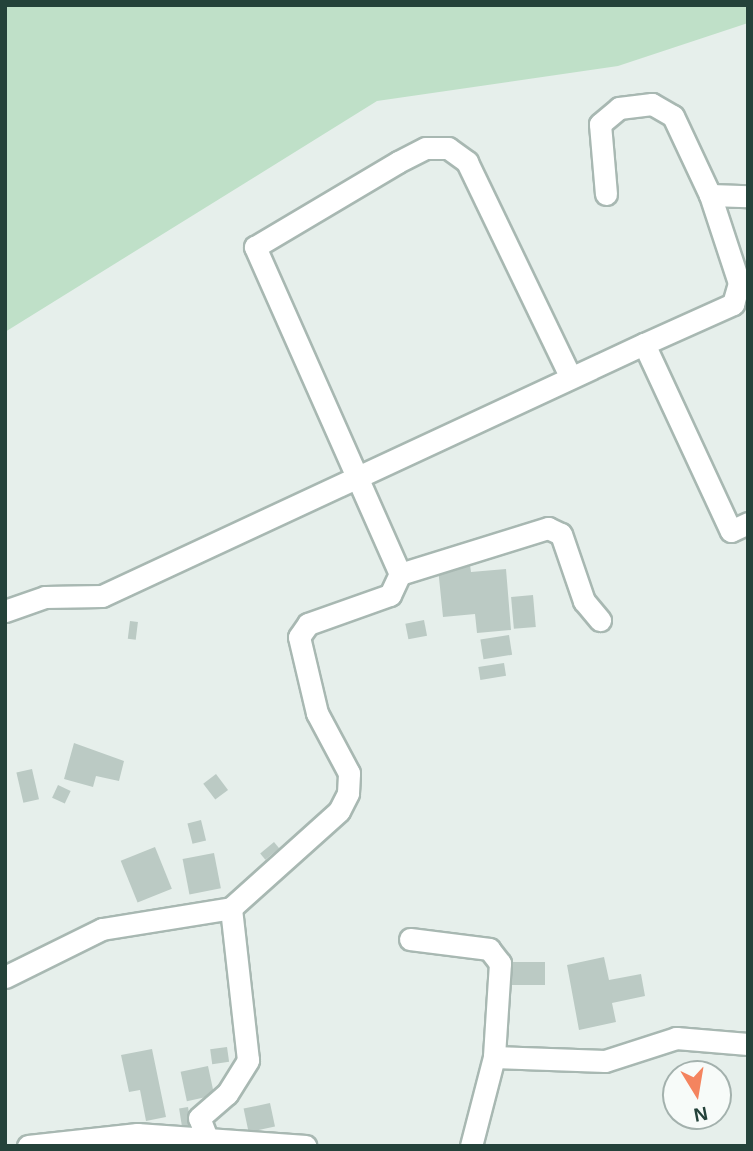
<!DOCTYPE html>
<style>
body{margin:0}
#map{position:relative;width:753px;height:1151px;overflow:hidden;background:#e6efeb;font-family:Arial,sans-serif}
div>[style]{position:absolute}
.green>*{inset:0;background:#bfe0c8}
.building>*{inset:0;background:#bbcac4;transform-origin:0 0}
.roads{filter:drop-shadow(2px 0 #a8b8b2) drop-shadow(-2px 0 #a8b8b2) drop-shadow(0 2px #a8b8b2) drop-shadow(0 -2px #a8b8b2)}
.street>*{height:21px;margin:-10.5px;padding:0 10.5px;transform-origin:10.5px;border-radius:10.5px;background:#fff}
.secondary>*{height:21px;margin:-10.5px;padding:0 10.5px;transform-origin:10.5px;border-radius:10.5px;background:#fff}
span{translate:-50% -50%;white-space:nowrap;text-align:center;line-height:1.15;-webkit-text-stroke:5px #f7fbf9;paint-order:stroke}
.frame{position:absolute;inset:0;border:7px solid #24423a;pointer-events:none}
.north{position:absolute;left:662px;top:1060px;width:70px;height:70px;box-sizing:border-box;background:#f7fbf9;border:2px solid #a3b1ad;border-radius:50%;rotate:169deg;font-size:19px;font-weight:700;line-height:28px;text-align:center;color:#24423a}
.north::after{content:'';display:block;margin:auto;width:24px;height:32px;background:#f4845f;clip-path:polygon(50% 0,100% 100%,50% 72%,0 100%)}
</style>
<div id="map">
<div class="green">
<i style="clip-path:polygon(5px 5px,748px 5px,748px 23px,618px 66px,377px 101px,5px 332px)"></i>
</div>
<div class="building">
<i style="clip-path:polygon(470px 565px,471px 572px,506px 569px,511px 630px,477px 633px,475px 614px,443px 617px,438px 568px)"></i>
<i style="left:533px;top:595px;width:32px;height:22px;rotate:85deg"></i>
<i style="left:424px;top:620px;width:16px;height:19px;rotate:79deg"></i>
<i style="left:130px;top:621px;width:8px;height:18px;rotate:7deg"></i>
<i style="left:509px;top:635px;width:20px;height:29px;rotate:81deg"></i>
<i style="left:504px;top:663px;width:13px;height:26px;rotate:81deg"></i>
<i style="clip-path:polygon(74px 743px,124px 761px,119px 781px,96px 776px,93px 787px,64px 779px)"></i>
<i style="left:32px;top:769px;width:31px;height:16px;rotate:77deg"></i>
<i style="left:216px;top:774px;width:20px;height:16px;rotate:53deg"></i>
<i style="left:58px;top:785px;width:14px;height:14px;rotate:25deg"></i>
<i style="left:201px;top:820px;width:21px;height:14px;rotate:76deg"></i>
<i style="left:274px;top:842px;width:8px;height:18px;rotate:50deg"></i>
<i style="left:155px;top:847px;width:45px;height:37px;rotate:68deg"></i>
<i style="left:214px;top:853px;width:36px;height:32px;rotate:79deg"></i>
<i style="clip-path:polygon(604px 957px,609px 980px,641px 974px,645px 996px,612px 1003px,616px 1022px,579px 1030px,567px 965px)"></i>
<i style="left:509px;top:962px;width:36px;height:23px"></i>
<i style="left:227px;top:1047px;width:15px;height:17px;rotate:82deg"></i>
<i style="clip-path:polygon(152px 1049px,166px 1117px,146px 1121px,140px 1090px,129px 1092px,121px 1055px)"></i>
<i style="left:208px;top:1066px;width:30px;height:28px;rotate:78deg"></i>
<i style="left:270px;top:1103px;width:24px;height:27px;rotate:78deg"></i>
<i style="left:188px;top:1107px;width:18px;height:9px;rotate:81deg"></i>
</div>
<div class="roads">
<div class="street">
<i style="left:606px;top:194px;width:70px;rotate:-94.9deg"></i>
<i style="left:600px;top:124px;width:25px;rotate:-40deg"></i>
<i style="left:619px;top:108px;width:33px;rotate:-7deg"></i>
<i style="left:652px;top:104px;width:24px;rotate:30deg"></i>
<i style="left:673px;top:116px;width:87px;rotate:64.9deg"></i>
<i style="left:644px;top:344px;width:98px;rotate:-24.2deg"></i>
<i style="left:733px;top:304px;width:22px;rotate:-74deg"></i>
<i style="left:739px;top:283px;width:93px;rotate:-108.2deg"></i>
<i style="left:710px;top:195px;width:38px;rotate:2deg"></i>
<i style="left:400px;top:574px;width:155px;rotate:-17.3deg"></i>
<i style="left:548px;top:528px;width:14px;rotate:25deg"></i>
<i style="left:561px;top:534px;width:71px;rotate:71.1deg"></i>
<i style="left:584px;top:601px;width:25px;rotate:50deg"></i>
<i style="left:5px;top:611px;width:42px;rotate:-19.3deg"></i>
<i style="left:45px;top:597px;width:57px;rotate:-1deg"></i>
<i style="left:102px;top:596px;width:598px;rotate:-24.94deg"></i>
<i style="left:644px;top:344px;width:206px;rotate:65.1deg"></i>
<i style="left:731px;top:531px;width:19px;rotate:-25deg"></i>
<i style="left:410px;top:939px;width:80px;rotate:7.2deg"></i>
<i style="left:489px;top:949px;width:18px;rotate:52deg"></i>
<i style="left:500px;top:963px;width:94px;rotate:93.7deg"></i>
<i style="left:5px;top:977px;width:108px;rotate:-26.3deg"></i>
<i style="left:102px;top:929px;width:131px;rotate:-9.2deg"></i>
<i style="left:210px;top:1146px;width:30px;rotate:-111deg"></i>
<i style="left:199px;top:1118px;width:37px;rotate:-41deg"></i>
<i style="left:227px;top:1094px;width:40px;rotate:-58deg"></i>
<i style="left:248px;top:1060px;width:153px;rotate:-96.4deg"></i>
<i style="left:231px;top:908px;width:145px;rotate:-41.9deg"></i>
<i style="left:339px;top:811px;width:20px;rotate:-63deg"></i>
<i style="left:348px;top:793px;width:20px;rotate:-87deg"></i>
<i style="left:349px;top:773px;width:68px;rotate:-118.1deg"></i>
<i style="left:317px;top:713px;width:78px;rotate:-103.3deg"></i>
<i style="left:299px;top:637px;width:16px;rotate:-55deg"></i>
<i style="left:308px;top:624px;width:87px;rotate:-19.5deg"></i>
<i style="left:390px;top:595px;width:23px;rotate:-65deg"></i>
<i style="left:400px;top:574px;width:358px;rotate:-113.9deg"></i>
<i style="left:255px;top:247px;width:166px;rotate:-30.7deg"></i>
<i style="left:398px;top:162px;width:31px;rotate:-27deg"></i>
<i style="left:426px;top:148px;width:22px"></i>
<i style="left:448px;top:148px;width:24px;rotate:36deg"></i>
<i style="left:467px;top:162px;width:237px;rotate:64.3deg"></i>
<i style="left:471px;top:1146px;width:92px;rotate:-75.5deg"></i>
<i style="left:494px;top:1057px;width:111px;rotate:2.1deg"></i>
<i style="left:605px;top:1061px;width:75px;rotate:-17.9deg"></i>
<i style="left:676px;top:1038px;width:72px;rotate:4.8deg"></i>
</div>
<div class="secondary">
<i style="left:28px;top:1146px;width:110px;rotate:-6.3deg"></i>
<i style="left:137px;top:1134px;width:169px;rotate:4.1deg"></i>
</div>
</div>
<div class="frame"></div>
<div class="north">N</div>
</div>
